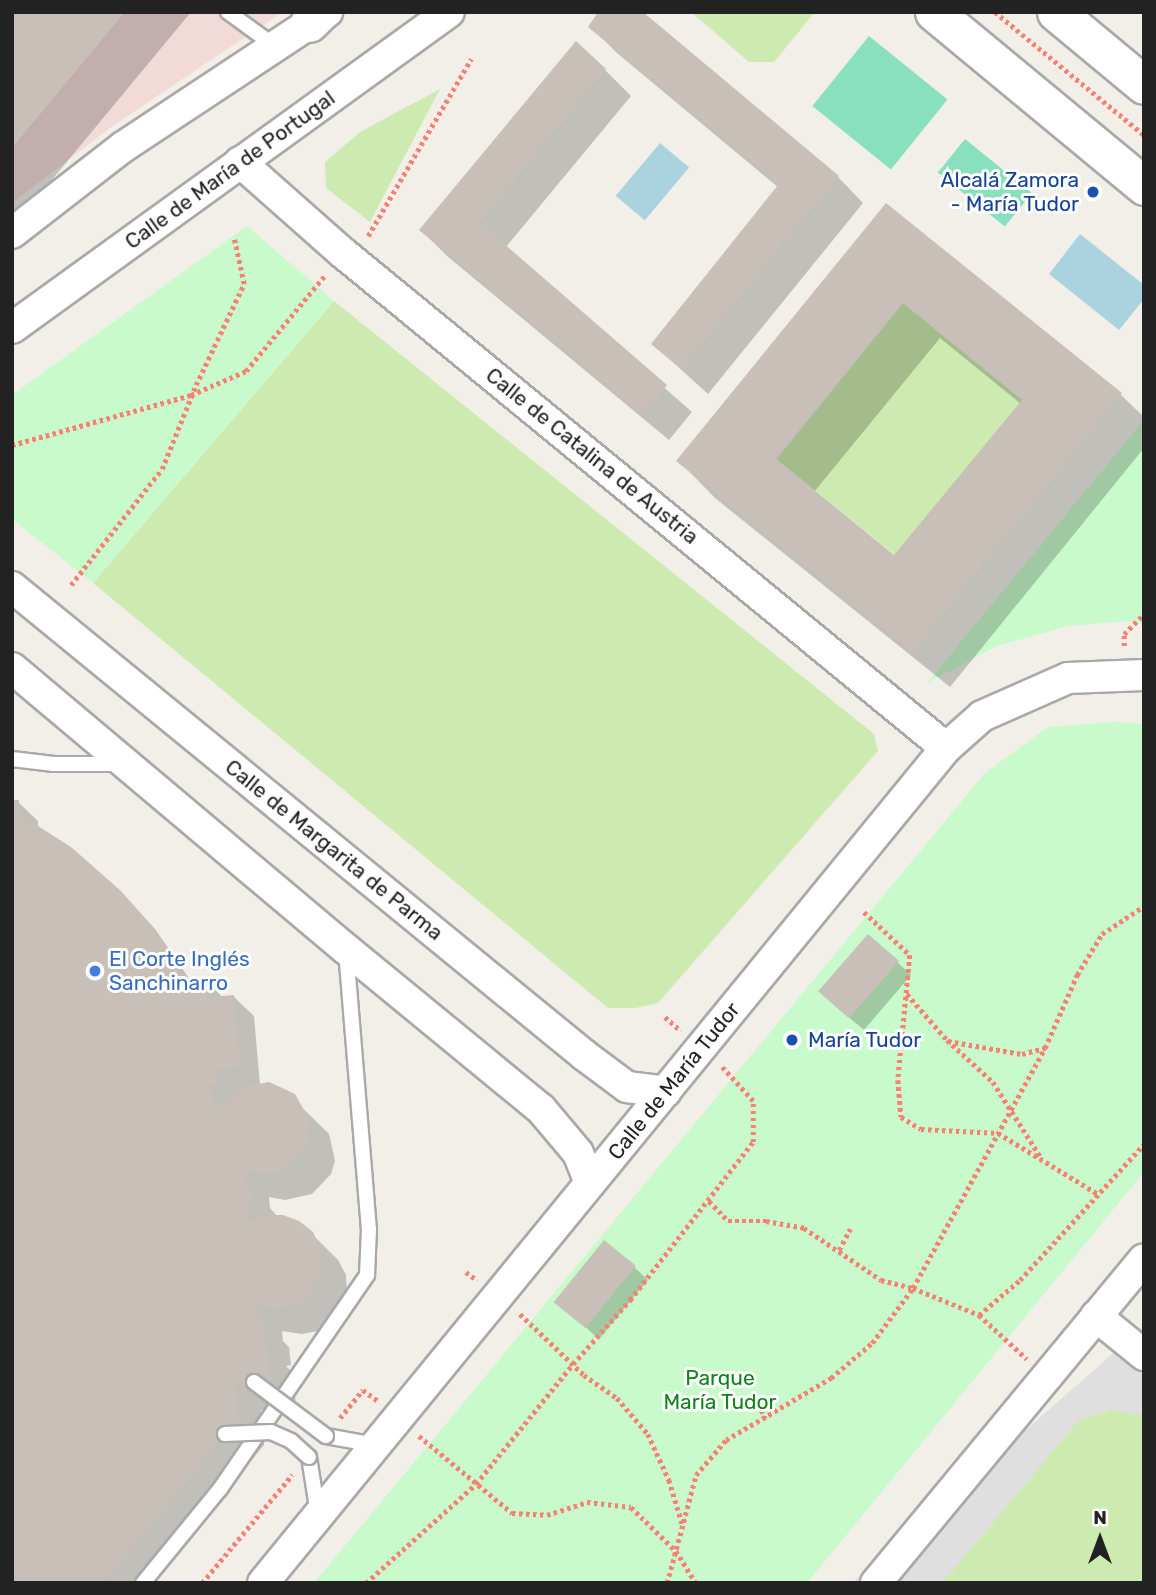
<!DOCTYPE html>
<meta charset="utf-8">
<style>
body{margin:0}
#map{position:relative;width:1156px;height:1595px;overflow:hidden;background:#f2efe9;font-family:Rubik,sans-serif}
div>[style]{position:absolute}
.residential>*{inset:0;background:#e0dfdf}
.commercial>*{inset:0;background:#f2dad9}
.grass>*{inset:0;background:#cdebb0;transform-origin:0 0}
.park>*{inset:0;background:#c8facc}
.pitch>*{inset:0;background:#88e0be;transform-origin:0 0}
.water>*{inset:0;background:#aad3df;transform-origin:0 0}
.shadow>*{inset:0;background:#0003}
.building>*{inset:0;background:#c7bfb8;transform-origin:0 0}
.path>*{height:4.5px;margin-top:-2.25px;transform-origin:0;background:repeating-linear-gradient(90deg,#fa8072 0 3.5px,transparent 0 7px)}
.roads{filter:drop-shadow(2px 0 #a9a9a9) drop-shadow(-2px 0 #a9a9a9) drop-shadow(0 2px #a9a9a9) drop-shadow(0 -2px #a9a9a9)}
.service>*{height:14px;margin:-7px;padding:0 7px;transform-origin:7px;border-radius:7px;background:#fff}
.minor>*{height:30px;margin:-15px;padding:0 15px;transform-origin:15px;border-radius:15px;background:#fff}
.tertiary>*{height:37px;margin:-18.5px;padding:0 18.5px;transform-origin:18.5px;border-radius:18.5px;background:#fff}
.bridges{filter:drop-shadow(2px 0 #a9a9a9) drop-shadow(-2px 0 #a9a9a9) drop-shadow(0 2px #a9a9a9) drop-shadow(0 -2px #a9a9a9)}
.service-bridge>*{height:14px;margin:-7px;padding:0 7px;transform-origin:7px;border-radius:7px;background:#fff}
.dots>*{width:19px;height:19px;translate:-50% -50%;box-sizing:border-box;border:4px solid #fff;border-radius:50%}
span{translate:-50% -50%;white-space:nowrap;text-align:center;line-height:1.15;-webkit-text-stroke:6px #fff;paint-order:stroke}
.street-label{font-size:21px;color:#222}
.transit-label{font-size:21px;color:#164399}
.right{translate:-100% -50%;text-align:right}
.left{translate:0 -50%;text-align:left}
.shop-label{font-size:21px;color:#366cbe}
.park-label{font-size:21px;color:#0c8416}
.frame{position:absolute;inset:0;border:14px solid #222;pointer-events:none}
.north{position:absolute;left:1065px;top:1504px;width:70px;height:70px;-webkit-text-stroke:5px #fff;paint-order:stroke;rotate:0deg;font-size:19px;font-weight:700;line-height:28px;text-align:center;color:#222}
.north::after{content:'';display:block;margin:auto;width:24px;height:32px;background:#222;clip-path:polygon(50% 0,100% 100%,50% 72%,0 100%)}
</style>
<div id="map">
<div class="residential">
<i style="clip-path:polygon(1144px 1326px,1144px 1583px,852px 1583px)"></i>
</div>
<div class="commercial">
<i style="clip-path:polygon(12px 12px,283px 12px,114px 125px,12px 203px)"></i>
</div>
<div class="grass">
<i style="clip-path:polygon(691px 12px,815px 12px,774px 62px,749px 62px)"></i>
<i style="clip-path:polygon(440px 89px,370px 222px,326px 188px,325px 162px,360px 132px)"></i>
<i style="clip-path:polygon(334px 301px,874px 734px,878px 751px,658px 1003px,636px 1008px,608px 1008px,93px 583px)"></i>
<i style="left:903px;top:303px;width:154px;height:201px;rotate:39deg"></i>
<i style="clip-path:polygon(1110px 1410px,1144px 1415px,1144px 1583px,942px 1583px,1079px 1420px)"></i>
</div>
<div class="park">
<i style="clip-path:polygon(247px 226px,334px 301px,93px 583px,12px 519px,12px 395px)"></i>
<i style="clip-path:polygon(1144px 420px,1144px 624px,1126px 621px,1068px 626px,997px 646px,927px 683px)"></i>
<i style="clip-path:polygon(1114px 722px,1144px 724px,1144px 1172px,807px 1583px,314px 1583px,985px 773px,1048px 727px)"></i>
</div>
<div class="pitch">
<i style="left:869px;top:36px;width:101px;height:90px;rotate:39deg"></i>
<i style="left:965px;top:139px;width:86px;height:43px;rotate:39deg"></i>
</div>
<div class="water">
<i style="left:660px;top:143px;width:38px;height:69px;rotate:40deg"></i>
<i style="clip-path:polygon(1080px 234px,1144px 285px,1144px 299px,1119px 330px,1049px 274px)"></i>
</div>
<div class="shadow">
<i style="clip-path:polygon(12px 12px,191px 12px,12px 228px)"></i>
<i style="clip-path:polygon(591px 27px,838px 177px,863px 203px,708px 394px,653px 344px,779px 188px,617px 53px)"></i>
<i style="clip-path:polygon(605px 70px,631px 96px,505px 248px,692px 412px,669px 440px,447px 256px,421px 230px)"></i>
<i style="clip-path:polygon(evenodd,886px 205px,1121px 395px,1144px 417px,1144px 448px,950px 687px,715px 498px,679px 461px,886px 205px,940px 338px,1021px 404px,894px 558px,814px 492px,940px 338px)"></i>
<i style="clip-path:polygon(18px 802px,38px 821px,38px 828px,70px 848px,125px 897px,155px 929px,193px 984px,208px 982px,223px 998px,234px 997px,254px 1016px,260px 1085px,282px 1088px,329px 1134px,335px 1161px,331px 1174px,312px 1194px,285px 1200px,269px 1197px,270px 1208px,277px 1216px,311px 1233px,338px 1260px,346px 1275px,347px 1292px,333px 1323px,318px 1331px,302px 1334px,282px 1331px,283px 1341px,289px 1347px,291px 1365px,286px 1366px,293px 1373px,296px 1406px,261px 1410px,264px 1445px,150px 1583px,12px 1583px)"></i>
<i style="clip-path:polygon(897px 962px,911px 975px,864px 1030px,834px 1005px)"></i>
<i style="clip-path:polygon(634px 1267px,648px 1280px,599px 1339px,569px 1313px)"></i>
</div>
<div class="building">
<i style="clip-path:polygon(12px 12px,125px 12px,12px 148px)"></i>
<i style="clip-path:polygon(598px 12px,643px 12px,839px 176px,681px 369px,651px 344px,778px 185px,588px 27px)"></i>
<i style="clip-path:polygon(576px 41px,606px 69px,479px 222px,667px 385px,642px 415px,419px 230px)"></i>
<i style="clip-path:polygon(evenodd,886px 203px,1122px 393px,912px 652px,676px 461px,886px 203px,903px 303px,1022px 400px,894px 555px,775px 458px,903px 303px)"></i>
<i style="clip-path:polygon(12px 800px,19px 800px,19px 814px,71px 847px,121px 891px,151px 925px,185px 983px,208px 980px,211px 997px,234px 995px,241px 1068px,217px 1069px,218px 1086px,211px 1087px,214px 1107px,221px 1107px,241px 1087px,269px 1082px,295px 1094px,309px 1119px,306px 1148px,286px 1169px,273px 1174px,244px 1172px,246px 1187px,252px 1187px,254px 1206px,247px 1207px,248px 1222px,265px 1215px,283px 1215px,299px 1221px,313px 1232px,320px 1248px,322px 1265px,318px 1282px,307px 1297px,292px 1306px,275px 1309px,257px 1306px,258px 1320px,264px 1319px,266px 1339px,260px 1340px,260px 1344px,268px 1345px,271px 1380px,236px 1384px,239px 1418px,103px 1583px,12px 1583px)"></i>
<i style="left:868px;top:934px;width:41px;height:76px;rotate:41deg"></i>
<i style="left:604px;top:1240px;width:41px;height:80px;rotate:39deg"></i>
</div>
<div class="path">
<i style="left:995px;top:12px;width:193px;rotate:39.5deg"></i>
<i style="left:368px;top:236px;width:205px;rotate:-59.8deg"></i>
<i style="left:12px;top:445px;width:186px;rotate:-15.6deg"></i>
<i style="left:191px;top:395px;width:60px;rotate:-23.6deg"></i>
<i style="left:246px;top:371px;width:124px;rotate:-50.5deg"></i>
<i style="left:71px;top:585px;width:147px;rotate:-51.9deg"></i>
<i style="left:162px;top:469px;width:91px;rotate:-68deg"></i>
<i style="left:196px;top:385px;width:112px;rotate:-64.6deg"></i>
<i style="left:244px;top:284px;width:47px;rotate:-102.3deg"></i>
<i style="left:1124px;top:646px;width:12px;rotate:-90deg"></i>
<i style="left:1124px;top:634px;width:28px;rotate:-45deg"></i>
<i style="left:864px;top:912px;width:63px;rotate:43.1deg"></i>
<i style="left:910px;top:955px;width:126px;rotate:95.5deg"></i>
<i style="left:898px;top:1080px;width:37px;rotate:85deg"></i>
<i style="left:901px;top:1117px;width:23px;rotate:31deg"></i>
<i style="left:921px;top:1129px;width:77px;rotate:3deg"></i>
<i style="left:998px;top:1133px;width:117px;rotate:31.4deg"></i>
<i style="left:907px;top:994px;width:61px;rotate:49deg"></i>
<i style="left:947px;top:1040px;width:62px;rotate:42.4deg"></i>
<i style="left:993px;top:1082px;width:88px;rotate:57.6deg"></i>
<i style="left:665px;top:1017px;width:21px;rotate:41deg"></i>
<i style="left:948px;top:1041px;width:75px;rotate:10deg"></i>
<i style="left:1022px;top:1054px;width:24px;rotate:-15deg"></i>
<i style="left:709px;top:1201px;width:28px;rotate:46deg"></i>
<i style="left:728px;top:1221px;width:38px"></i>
<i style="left:766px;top:1221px;width:39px;rotate:10deg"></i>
<i style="left:804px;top:1228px;width:93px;rotate:34deg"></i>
<i style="left:881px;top:1280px;width:33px;rotate:14deg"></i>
<i style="left:913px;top:1288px;width:71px;rotate:22.2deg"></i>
<i style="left:979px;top:1315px;width:65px;rotate:42.5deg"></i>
<i style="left:839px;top:1250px;width:24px;rotate:-62deg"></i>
<i style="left:466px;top:1272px;width:14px;rotate:36deg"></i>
<i style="left:520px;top:1314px;width:88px;rotate:43.6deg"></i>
<i style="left:584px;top:1375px;width:40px;rotate:34.9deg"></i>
<i style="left:617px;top:1398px;width:48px;rotate:49.3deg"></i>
<i style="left:648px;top:1434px;width:51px;rotate:65.5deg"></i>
<i style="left:669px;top:1480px;width:48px;rotate:73.1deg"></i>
<i style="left:979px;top:1315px;width:54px;rotate:-40.5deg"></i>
<i style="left:1020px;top:1280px;width:184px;rotate:-47.6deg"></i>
<i style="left:753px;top:1391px;width:30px;rotate:66deg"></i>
<i style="left:340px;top:1418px;width:36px;rotate:-51deg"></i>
<i style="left:363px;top:1390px;width:19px;rotate:36deg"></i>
<i style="left:419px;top:1436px;width:121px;rotate:39.6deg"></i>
<i style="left:512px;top:1513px;width:35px;rotate:3deg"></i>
<i style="left:547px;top:1515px;width:42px;rotate:-18deg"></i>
<i style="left:587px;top:1502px;width:44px;rotate:6.5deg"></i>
<i style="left:631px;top:1507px;width:63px;rotate:44.4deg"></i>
<i style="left:676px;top:1551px;width:38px;rotate:58deg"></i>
<i style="left:202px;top:1583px;width:141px;rotate:-50.2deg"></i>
<i style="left:366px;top:1583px;width:148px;rotate:-42deg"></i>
<i style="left:476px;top:1484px;width:154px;rotate:-51.1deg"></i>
<i style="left:573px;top:1364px;width:86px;rotate:-48.3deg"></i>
<i style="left:630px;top:1300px;width:200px;rotate:-52.1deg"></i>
<i style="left:753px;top:1142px;width:41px;rotate:-90deg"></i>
<i style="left:753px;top:1101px;width:46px;rotate:-132.4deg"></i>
<i style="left:667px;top:1583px;width:112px;rotate:-75deg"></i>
<i style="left:696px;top:1475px;width:46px;rotate:-49.4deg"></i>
<i style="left:726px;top:1440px;width:122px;rotate:-30.6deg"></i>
<i style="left:831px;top:1378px;width:54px;rotate:-40.5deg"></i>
<i style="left:872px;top:1343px;width:69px;rotate:-53.3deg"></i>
<i style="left:913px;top:1288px;width:274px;rotate:-61.2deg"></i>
<i style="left:1045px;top:1048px;width:80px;rotate:-66.3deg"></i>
<i style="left:1077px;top:975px;width:48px;rotate:-58.6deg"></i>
<i style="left:1102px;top:934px;width:50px;rotate:-33.7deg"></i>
</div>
<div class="roads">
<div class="service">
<i style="left:228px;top:12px;width:59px;rotate:36.1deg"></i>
<i style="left:12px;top:759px;width:42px;rotate:6.8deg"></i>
<i style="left:54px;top:764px;width:68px"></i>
<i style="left:326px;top:1436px;width:51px;rotate:10.2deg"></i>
<i style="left:309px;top:1457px;width:58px;rotate:81deg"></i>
<i style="left:143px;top:1583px;width:122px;rotate:-50.7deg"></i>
<i style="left:220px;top:1489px;width:260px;rotate:-55.5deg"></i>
<i style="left:367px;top:1275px;width:45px;rotate:-87.5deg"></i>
<i style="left:369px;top:1230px;width:280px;rotate:-94.7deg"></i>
</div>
<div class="minor">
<i style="left:240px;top:162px;width:137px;rotate:41.5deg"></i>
<i style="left:343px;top:253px;width:780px;rotate:39.38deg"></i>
<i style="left:12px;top:233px;width:140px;rotate:-37.8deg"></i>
<i style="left:123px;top:147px;width:245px;rotate:-33.5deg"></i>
<i style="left:12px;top:328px;width:539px;rotate:-35.87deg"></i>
<i style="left:12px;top:587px;width:739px;rotate:39.29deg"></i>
<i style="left:584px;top:1055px;width:54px;rotate:36.7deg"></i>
<i style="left:627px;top:1087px;width:39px;rotate:7deg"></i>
<i style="left:12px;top:668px;width:436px;rotate:40.1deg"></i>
<i style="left:346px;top:949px;width:252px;rotate:39.4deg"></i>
<i style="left:541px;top:1109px;width:57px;rotate:49.9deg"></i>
<i style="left:578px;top:1153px;width:32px;rotate:68deg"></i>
<i style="left:1096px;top:1316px;width:62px;rotate:39.1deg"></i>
<i style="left:263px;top:1583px;width:1079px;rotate:-50.72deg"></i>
<i style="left:946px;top:748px;width:48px;rotate:-41.6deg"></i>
<i style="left:982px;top:716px;width:94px;rotate:-23.8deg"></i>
<i style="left:1068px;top:678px;width:76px;rotate:-2.3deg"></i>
<i style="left:876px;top:1583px;width:420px;rotate:-50.4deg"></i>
</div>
<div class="tertiary">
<i style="left:934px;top:12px;width:273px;rotate:39.6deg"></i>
<i style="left:1056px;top:12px;width:114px;rotate:39.7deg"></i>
<i style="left:309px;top:23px;width:16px;rotate:-45deg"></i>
</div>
</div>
<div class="bridges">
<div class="service-bridge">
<i style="left:254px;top:1382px;width:90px;rotate:36.9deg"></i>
<i style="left:225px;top:1434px;width:46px;rotate:-2.5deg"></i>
<i style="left:271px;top:1432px;width:22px;rotate:24deg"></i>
<i style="left:291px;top:1441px;width:24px;rotate:42deg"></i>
</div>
</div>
<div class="dots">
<i style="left:1093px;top:192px;background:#1a4fb4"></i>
<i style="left:95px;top:971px;background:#3f7fe0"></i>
<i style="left:792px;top:1040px;background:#1a4fb4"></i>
</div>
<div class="street-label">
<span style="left:230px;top:170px;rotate:-36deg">Calle de María de Portugal</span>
<span style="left:592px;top:456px;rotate:39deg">Calle de Catalina de Austria</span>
<span style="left:334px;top:850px;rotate:39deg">Calle de Margarita de Parma</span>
<span style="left:674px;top:1081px;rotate:-51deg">Calle de María Tudor</span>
</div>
<div class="transit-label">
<span class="right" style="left:1079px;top:192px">Alcalá Zamora<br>- María Tudor</span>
<span class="left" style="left:808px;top:1040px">María Tudor</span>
</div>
<div class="shop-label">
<span class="left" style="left:109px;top:971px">El Corte Inglés<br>Sanchinarro</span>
</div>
<div class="park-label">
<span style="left:720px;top:1390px">Parque<br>María Tudor</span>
</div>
<div class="frame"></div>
<div class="north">N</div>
</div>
